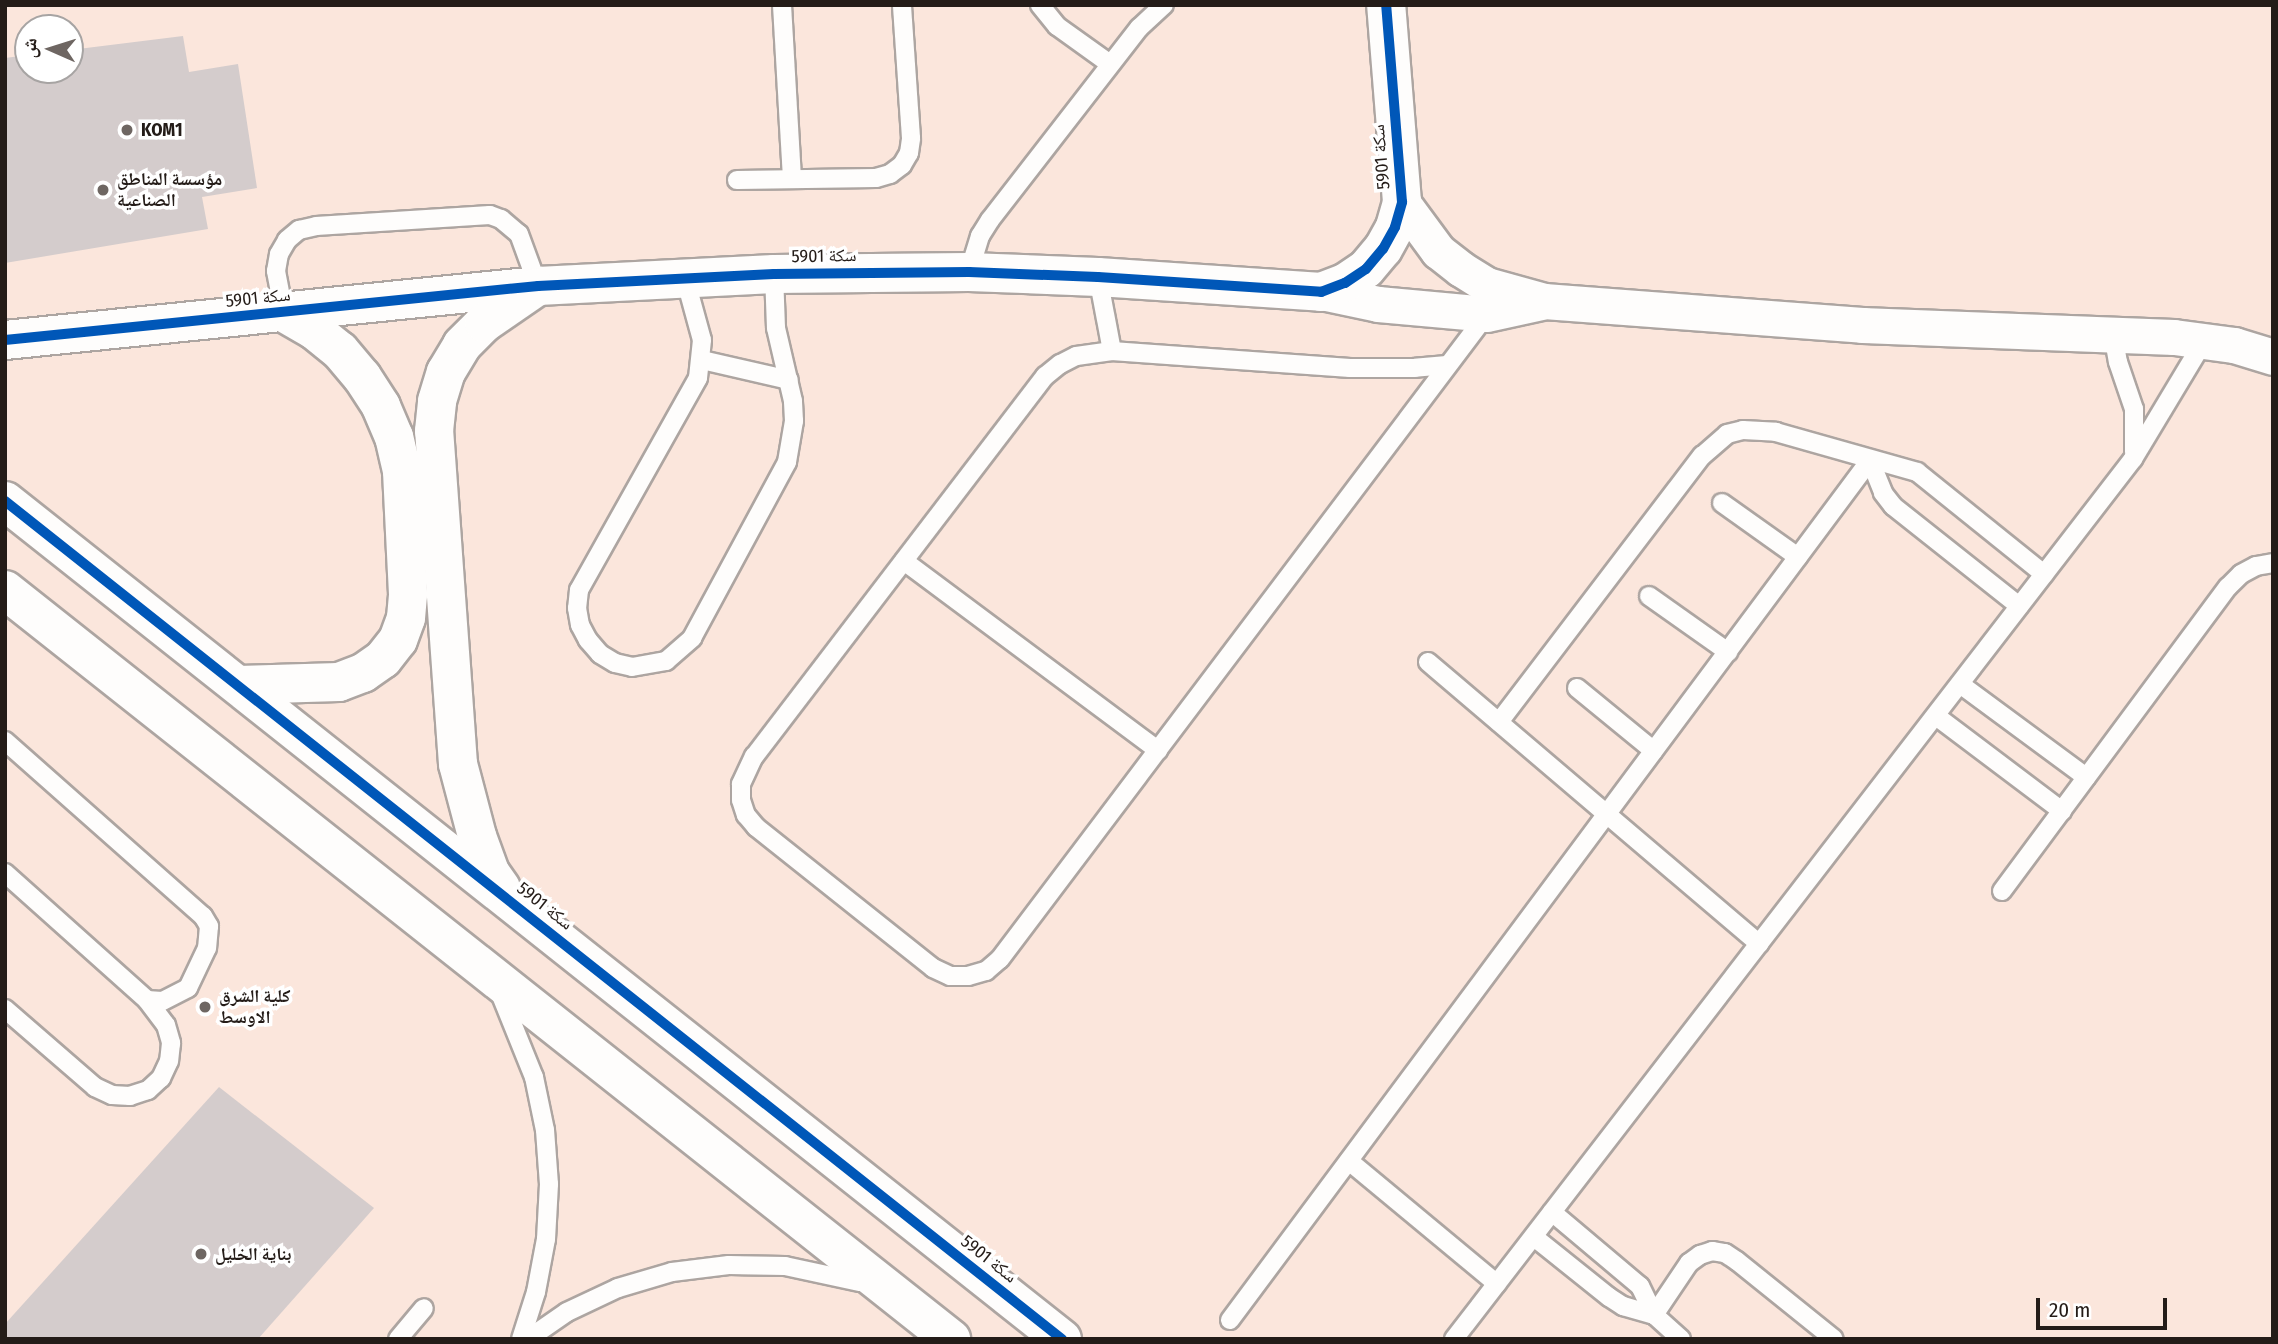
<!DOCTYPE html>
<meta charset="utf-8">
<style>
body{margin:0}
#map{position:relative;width:2278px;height:1344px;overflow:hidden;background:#f8efea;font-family:"Fira Sans Condensed","Noto Naskh Arabic",sans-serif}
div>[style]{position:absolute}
.built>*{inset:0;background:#fbe6dc}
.building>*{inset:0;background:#d4cccc}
.roads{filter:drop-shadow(2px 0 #ada5a1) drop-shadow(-2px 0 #ada5a1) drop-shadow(0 2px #ada5a1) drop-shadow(0 -2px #ada5a1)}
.service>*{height:18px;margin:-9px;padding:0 9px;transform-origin:9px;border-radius:9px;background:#fefdfc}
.minor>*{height:35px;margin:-17.5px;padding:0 17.5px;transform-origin:17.5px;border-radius:17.5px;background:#fefdfc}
.tertiary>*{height:38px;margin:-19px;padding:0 19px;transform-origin:19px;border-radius:19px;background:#fefdfc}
.cycleway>*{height:10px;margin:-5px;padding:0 5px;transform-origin:5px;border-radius:5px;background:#0057b8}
.dots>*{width:19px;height:19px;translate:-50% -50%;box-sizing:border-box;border:4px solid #fff;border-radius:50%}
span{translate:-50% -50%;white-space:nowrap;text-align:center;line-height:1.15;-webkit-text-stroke:7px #fff;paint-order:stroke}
.poi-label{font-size:18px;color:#241c18;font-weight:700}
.left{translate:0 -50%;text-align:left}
.street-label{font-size:18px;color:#241c18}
.frame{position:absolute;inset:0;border:7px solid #241c18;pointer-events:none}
.north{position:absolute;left:14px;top:14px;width:70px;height:70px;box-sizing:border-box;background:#fff;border:2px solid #a7a4a3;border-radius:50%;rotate:273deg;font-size:19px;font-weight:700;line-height:28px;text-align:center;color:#241c18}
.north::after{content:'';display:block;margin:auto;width:24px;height:32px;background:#6e6662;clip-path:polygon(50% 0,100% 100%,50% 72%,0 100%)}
.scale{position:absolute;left:2036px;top:1298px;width:131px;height:32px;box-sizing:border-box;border:4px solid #241c18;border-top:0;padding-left:9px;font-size:21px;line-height:24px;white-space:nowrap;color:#241c18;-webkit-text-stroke:5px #fff;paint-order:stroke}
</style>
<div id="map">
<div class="built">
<i style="clip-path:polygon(evenodd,5px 5px,2273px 5px,2273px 1339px,5px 1339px,5px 5px,28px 28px,70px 28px,70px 70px,28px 70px,28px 28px)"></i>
</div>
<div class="building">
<i style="clip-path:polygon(183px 36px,189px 72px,238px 64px,257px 188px,202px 197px,208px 229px,5px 263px,5px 58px,28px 55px,28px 70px,70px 70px,70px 50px)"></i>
<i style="clip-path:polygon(219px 1087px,374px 1208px,258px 1339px,5px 1339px,5px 1324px)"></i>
</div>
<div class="roads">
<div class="service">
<i style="left:782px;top:5px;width:174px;rotate:86.7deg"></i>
<i style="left:1040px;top:5px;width:27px;rotate:51deg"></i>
<i style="left:1057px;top:26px;width:65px;rotate:35.6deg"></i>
<i style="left:737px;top:180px;width:139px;rotate:-0.8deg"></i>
<i style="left:876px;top:178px;width:15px;rotate:-16deg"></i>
<i style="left:890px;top:174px;width:15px;rotate:-37deg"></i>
<i style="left:902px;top:165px;width:14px;rotate:-60deg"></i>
<i style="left:909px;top:153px;width:15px;rotate:-82deg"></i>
<i style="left:911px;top:138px;width:133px;rotate:-93.9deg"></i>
<i style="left:969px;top:272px;width:38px;rotate:-73deg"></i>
<i style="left:980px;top:236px;width:19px;rotate:-58deg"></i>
<i style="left:990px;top:220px;width:243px;rotate:-52.2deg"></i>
<i style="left:1139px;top:28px;width:34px;rotate:-43deg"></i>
<i style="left:1098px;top:277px;width:75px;rotate:79.3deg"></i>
<i style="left:685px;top:278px;width:64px;rotate:74.7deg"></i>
<i style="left:702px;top:340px;width:38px;rotate:96deg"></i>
<i style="left:698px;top:378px;width:243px;rotate:119.3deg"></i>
<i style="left:579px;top:590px;width:18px;rotate:96deg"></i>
<i style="left:577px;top:608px;width:17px;rotate:80deg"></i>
<i style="left:580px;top:625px;width:17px;rotate:62deg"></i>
<i style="left:588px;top:640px;width:18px;rotate:49deg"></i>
<i style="left:600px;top:654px;width:17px;rotate:31deg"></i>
<i style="left:615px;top:663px;width:17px;rotate:13deg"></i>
<i style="left:632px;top:667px;width:35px;rotate:-10deg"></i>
<i style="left:666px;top:661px;width:35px;rotate:-41deg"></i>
<i style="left:692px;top:638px;width:200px;rotate:-61.6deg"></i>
<i style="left:787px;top:462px;width:42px;rotate:-80.3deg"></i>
<i style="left:794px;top:421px;width:20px;rotate:-93deg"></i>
<i style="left:793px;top:401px;width:75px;rotate:-103.1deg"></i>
<i style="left:776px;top:328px;width:54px;rotate:-92.1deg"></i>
<i style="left:284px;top:313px;width:43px;rotate:-100.8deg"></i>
<i style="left:276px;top:271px;width:17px;rotate:-80deg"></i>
<i style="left:279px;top:254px;width:16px;rotate:-60deg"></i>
<i style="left:287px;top:240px;width:16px;rotate:-40deg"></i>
<i style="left:299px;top:230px;width:17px;rotate:-13deg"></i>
<i style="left:316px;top:226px;width:174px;rotate:-3.6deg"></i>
<i style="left:490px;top:215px;width:12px;rotate:20deg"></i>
<i style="left:501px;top:219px;width:23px;rotate:40deg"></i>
<i style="left:519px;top:234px;width:55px;rotate:69.9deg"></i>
<i style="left:2113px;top:334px;width:28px;rotate:80deg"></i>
<i style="left:2118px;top:362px;width:50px;rotate:71.2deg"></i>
<i style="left:2134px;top:409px;width:43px;rotate:90deg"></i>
<i style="left:702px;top:360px;width:89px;rotate:12.9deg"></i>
<i style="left:1447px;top:365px;width:32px;rotate:175deg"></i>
<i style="left:1415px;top:368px;width:65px;rotate:180deg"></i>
<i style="left:1350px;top:368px;width:239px;rotate:-175.9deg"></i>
<i style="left:1112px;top:351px;width:36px;rotate:172deg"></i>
<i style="left:1076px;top:356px;width:18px;rotate:153deg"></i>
<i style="left:1060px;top:364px;width:19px;rotate:141deg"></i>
<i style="left:1045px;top:376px;width:479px;rotate:127.4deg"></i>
<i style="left:754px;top:756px;width:31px;rotate:115deg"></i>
<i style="left:741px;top:784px;width:16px;rotate:90deg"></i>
<i style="left:741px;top:800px;width:16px;rotate:72deg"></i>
<i style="left:746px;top:815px;width:16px;rotate:50deg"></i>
<i style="left:756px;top:827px;width:226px;rotate:38.5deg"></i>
<i style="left:933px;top:968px;width:19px;rotate:25deg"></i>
<i style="left:950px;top:976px;width:18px"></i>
<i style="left:968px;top:976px;width:19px;rotate:-16deg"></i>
<i style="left:986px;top:971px;width:18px;rotate:-41deg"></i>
<i style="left:1000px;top:959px;width:808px;rotate:-52.95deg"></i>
<i style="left:1870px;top:460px;width:35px;rotate:68deg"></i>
<i style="left:1883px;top:493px;width:16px;rotate:52deg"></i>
<i style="left:1893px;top:506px;width:161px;rotate:38.4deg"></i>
<i style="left:1722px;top:503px;width:93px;rotate:35.4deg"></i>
<i style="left:904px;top:561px;width:317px;rotate:36.7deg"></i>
<i style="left:1649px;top:596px;width:97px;rotate:35.3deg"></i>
<i style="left:1428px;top:662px;width:435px;rotate:40.4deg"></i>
<i style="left:1960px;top:684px;width:157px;rotate:36.4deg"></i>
<i style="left:1577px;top:688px;width:99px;rotate:39.3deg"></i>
<i style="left:1936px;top:716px;width:158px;rotate:37deg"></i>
<i style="left:1499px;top:722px;width:335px;rotate:-52.7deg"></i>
<i style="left:1702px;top:456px;width:33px;rotate:-41deg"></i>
<i style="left:1727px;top:434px;width:16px;rotate:-14deg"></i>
<i style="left:1743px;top:430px;width:33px;rotate:3deg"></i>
<i style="left:1776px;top:432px;width:147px;rotate:15.8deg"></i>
<i style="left:1917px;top:472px;width:163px;rotate:38.8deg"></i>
<i style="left:5px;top:741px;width:264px;rotate:41.5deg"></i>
<i style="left:203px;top:916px;width:12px;rotate:59deg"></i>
<i style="left:209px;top:926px;width:22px;rotate:95deg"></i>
<i style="left:207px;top:948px;width:44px;rotate:115.4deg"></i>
<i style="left:188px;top:988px;width:29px;rotate:153deg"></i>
<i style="left:162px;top:1001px;width:15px;rotate:-176deg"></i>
<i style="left:5px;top:873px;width:191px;rotate:41.8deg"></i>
<i style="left:147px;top:1000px;width:31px;rotate:53deg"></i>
<i style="left:166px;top:1025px;width:19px;rotate:74deg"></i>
<i style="left:171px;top:1043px;width:18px;rotate:96deg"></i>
<i style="left:169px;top:1061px;width:19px;rotate:115deg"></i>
<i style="left:161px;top:1078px;width:18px;rotate:137deg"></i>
<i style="left:148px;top:1090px;width:19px;rotate:162deg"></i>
<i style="left:130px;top:1096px;width:18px;rotate:-177deg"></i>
<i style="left:112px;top:1095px;width:19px;rotate:-155deg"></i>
<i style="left:95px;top:1087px;width:119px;rotate:-139.1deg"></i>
<i style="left:2002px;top:891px;width:379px;rotate:-53.4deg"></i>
<i style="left:2228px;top:587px;width:18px;rotate:-45deg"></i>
<i style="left:2241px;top:574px;width:17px;rotate:-28deg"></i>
<i style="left:2256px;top:566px;width:17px;rotate:-10deg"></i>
<i style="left:500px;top:993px;width:91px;rotate:68deg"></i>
<i style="left:534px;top:1077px;width:54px;rotate:78.3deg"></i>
<i style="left:545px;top:1130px;width:54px;rotate:85.8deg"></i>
<i style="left:549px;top:1184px;width:55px;rotate:93.1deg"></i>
<i style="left:546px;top:1239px;width:54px;rotate:100.7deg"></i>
<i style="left:536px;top:1292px;width:49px;rotate:107.7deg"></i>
<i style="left:1349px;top:1161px;width:192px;rotate:39.7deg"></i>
<i style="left:1552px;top:1212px;width:115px;rotate:40.1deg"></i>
<i style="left:1640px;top:1286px;width:32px;rotate:64deg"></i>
<i style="left:1534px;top:1237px;width:96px;rotate:38.7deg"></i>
<i style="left:1609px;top:1297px;width:17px;rotate:33deg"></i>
<i style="left:1623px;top:1306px;width:32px;rotate:16deg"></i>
<i style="left:1230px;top:1320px;width:1072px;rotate:-53.34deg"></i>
<i style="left:398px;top:1339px;width:40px;rotate:-50deg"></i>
<i style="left:528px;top:1339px;width:47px;rotate:-34.7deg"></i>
<i style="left:567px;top:1312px;width:56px;rotate:-25.2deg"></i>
<i style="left:618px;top:1288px;width:56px;rotate:-16.5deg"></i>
<i style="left:672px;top:1272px;width:57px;rotate:-7deg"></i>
<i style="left:729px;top:1265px;width:56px;rotate:1deg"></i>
<i style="left:785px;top:1266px;width:76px;rotate:12.2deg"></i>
<i style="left:1454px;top:1339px;width:1112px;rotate:-52.35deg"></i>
<i style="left:2133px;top:459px;width:138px;rotate:-59deg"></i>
<i style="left:1681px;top:1339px;width:36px;rotate:-138deg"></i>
<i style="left:1654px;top:1315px;width:63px;rotate:-56.1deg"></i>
<i style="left:1689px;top:1263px;width:14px;rotate:-36deg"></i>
<i style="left:1700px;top:1255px;width:13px;rotate:-18deg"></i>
<i style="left:1712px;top:1251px;width:13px;rotate:9deg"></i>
<i style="left:1725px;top:1253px;width:14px;rotate:34deg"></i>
<i style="left:1737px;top:1261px;width:124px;rotate:38.8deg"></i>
</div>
<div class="minor">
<i style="left:1402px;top:202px;width:61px;rotate:53.7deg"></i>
<i style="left:1438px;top:251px;width:29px;rotate:38deg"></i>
<i style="left:1461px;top:269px;width:31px;rotate:32deg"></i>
<i style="left:1487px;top:285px;width:59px;rotate:15.7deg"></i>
<i style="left:1544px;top:301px;width:319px;rotate:4.3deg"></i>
<i style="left:1862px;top:325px;width:312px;rotate:2.2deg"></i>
<i style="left:2174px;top:337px;width:61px;rotate:7.6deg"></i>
<i style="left:2234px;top:345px;width:41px;rotate:17.1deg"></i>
<i style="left:1321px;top:292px;width:58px;rotate:11.9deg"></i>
<i style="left:1378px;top:304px;width:109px;rotate:5.2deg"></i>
<i style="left:1487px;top:314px;width:55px;rotate:-12.5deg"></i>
</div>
<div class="tertiary">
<i style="left:5px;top:340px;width:536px;rotate:-5.79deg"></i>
<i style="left:538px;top:286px;width:236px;rotate:-2.9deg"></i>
<i style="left:774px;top:274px;width:195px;rotate:-0.6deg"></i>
<i style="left:969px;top:272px;width:129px;rotate:2.2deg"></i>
<i style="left:1098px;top:277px;width:224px;rotate:3.8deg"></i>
<i style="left:1321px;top:292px;width:26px;rotate:-21deg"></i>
<i style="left:1345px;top:283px;width:25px;rotate:-34deg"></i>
<i style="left:1366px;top:269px;width:26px;rotate:-50deg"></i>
<i style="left:1383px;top:249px;width:25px;rotate:-61deg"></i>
<i style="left:1395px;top:227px;width:26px;rotate:-74deg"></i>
<i style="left:1402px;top:202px;width:198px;rotate:-94.6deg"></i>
<i style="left:5px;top:501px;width:1349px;rotate:38.41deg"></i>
<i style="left:5px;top:590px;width:1207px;rotate:38.37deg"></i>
<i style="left:239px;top:685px;width:100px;rotate:-1.7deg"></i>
<i style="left:339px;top:682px;width:26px;rotate:-21deg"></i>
<i style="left:363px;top:673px;width:24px;rotate:-35deg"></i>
<i style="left:383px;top:659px;width:24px;rotate:-52deg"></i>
<i style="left:398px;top:640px;width:23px;rotate:-70deg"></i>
<i style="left:406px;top:618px;width:24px;rotate:-85deg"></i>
<i style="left:408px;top:594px;width:123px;rotate:-92.8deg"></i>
<i style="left:402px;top:471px;width:35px;rotate:-103deg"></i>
<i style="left:394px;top:437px;width:34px;rotate:-113deg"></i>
<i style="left:381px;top:406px;width:35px;rotate:-123deg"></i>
<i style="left:362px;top:377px;width:34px;rotate:-130deg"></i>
<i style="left:340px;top:351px;width:33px;rotate:-141deg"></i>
<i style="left:314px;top:330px;width:34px;rotate:-150deg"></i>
<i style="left:501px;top:888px;width:19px;rotate:-125deg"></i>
<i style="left:490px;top:872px;width:38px;rotate:-110deg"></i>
<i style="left:477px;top:836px;width:74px;rotate:-104.8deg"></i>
<i style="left:458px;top:764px;width:334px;rotate:-94.1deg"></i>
<i style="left:434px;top:431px;width:30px;rotate:-84deg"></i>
<i style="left:437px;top:401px;width:30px;rotate:-73deg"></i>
<i style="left:446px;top:372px;width:31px;rotate:-59deg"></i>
<i style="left:462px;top:345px;width:31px;rotate:-45deg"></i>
<i style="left:484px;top:323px;width:62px;rotate:-34.5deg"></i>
</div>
</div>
<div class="cycleway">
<i style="left:5px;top:340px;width:536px;rotate:-5.79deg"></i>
<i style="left:538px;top:286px;width:236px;rotate:-2.9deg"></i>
<i style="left:774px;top:274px;width:195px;rotate:-0.6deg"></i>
<i style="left:969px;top:272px;width:129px;rotate:2.2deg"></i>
<i style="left:1098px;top:277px;width:224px;rotate:3.8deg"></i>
<i style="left:1321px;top:292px;width:26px;rotate:-21deg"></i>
<i style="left:1345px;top:283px;width:25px;rotate:-34deg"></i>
<i style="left:1366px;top:269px;width:26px;rotate:-50deg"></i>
<i style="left:1383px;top:249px;width:25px;rotate:-61deg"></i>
<i style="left:1395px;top:227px;width:26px;rotate:-74deg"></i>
<i style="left:1402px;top:202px;width:198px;rotate:-94.6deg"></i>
<i style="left:5px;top:501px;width:1349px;rotate:38.41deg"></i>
</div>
<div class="dots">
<i style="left:127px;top:130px;background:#6e6662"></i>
<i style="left:103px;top:190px;background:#6e6662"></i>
<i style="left:205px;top:1007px;background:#6e6662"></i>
<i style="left:201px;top:1254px;background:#6e6662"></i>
</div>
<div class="poi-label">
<span class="left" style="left:141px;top:130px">KOM1</span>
<span class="left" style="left:117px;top:190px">مؤسسة المناطق<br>الصناعية</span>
<span class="left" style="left:219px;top:1007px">كلية الشرق<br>الاوسط</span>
<span class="left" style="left:215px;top:1254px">بناية الخليل</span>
</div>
<div class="street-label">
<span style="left:1381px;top:157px;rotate:-95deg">سكة 5901</span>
<span style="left:824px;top:256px;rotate:-1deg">سكة 5901</span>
<span style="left:258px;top:298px;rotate:-6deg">سكة 5901</span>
<span style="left:545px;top:906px;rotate:38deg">سكة 5901</span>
<span style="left:989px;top:1259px;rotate:38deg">سكة 5901</span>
</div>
<div class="frame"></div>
<div class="north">ش</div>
<div class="scale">20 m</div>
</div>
